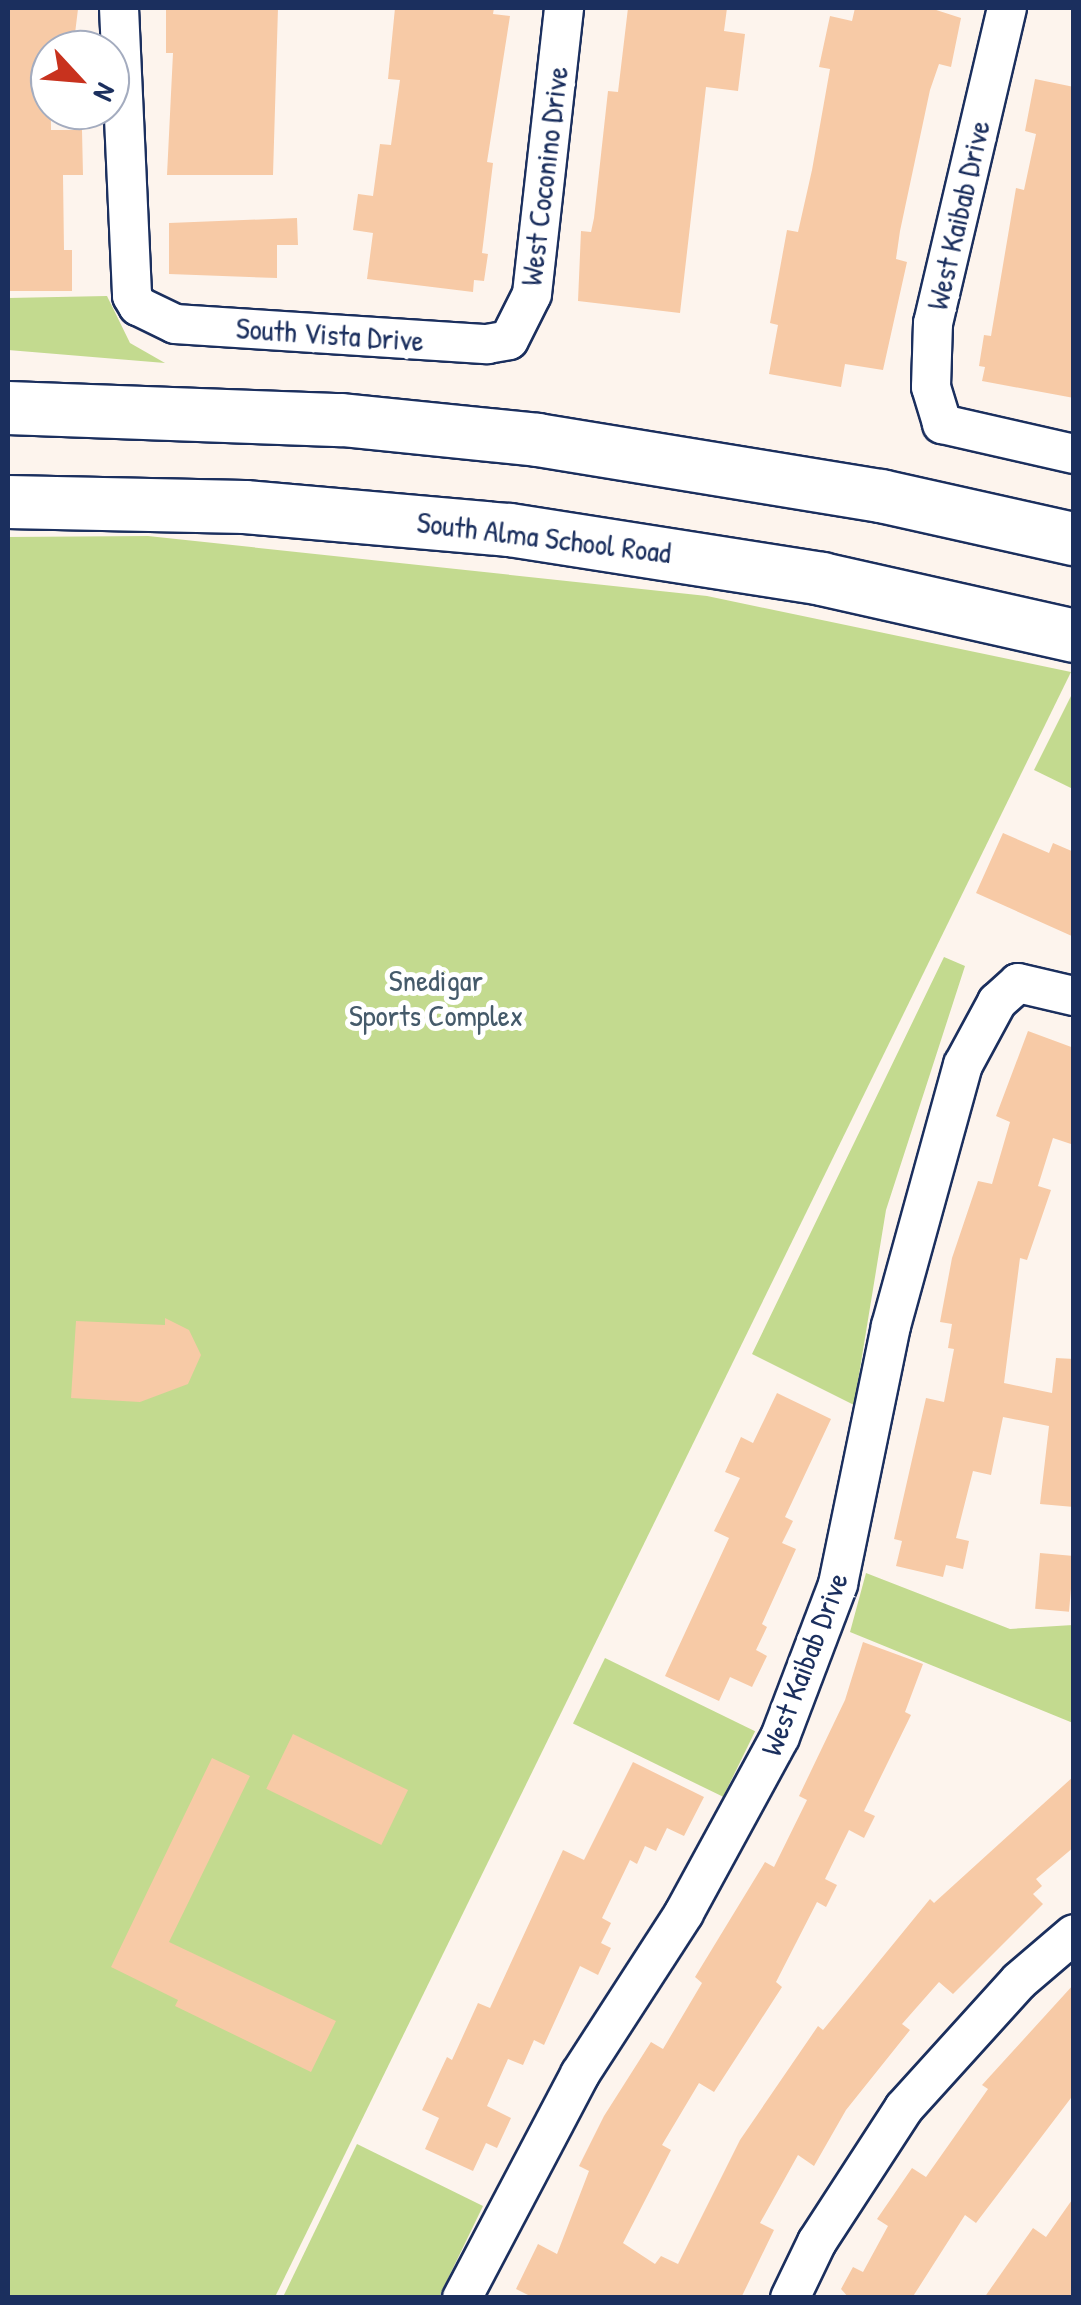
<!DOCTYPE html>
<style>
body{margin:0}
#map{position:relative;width:1081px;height:2305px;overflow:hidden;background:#fdf4ed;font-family:"Patrick Hand",sans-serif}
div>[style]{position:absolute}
.green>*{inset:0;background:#c3da8f;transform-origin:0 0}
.building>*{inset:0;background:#f7caa6;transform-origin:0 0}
.roads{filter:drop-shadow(2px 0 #1b2f5e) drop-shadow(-2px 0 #1b2f5e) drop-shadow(0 2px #1b2f5e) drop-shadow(0 -2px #1b2f5e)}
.street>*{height:38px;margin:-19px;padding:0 19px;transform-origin:19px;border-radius:19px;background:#fff}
.secondary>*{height:52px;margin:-26px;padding:0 26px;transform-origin:26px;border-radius:26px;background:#fff}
span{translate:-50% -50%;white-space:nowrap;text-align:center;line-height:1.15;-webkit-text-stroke:10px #fff;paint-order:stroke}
.street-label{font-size:30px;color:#1b2f5e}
.park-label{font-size:30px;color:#455a6a}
.frame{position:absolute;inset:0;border:10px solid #1b2f5e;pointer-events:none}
.north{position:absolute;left:30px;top:30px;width:100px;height:100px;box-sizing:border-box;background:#fff;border:2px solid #a4acbf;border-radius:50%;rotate:116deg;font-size:28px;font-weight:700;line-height:40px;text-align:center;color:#1b2f5e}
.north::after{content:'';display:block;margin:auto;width:35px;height:45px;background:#c8321e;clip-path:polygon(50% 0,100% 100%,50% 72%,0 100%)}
</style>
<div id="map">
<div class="green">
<i style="clip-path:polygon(107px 296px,130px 343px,165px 363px,8px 350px,8px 298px)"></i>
<i style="clip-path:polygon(148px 536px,707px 596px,1071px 672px,275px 2297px,8px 2297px,8px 537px)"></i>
<i style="clip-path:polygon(1073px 692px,1073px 789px,1034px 770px)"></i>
<i style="clip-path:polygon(944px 957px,965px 966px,886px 1210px,854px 1405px,752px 1354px)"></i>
<i style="clip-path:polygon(866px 1573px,1010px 1629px,1073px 1625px,1073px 1723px,850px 1632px)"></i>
<i style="left:605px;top:1658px;width:167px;height:73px;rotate:26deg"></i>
<i style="clip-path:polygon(357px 2144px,483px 2206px,439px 2297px,283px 2297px)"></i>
</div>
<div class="building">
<i style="clip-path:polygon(8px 8px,78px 9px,73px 50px,50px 50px,51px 130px,82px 130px,83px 175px,63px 175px,64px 250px,72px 250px,72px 291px,8px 291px)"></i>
<i style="clip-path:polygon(166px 8px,278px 8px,273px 175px,167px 175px,173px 53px,166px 53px)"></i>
<i style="clip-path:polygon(395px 8px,494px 8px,493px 14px,510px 16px,487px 162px,493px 163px,482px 253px,488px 254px,484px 281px,474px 280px,473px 292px,367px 279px,373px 233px,353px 230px,358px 194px,373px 196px,380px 144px,391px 145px,400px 80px,388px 79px)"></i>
<i style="clip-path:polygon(628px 8px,727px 8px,724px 31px,745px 34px,738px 91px,706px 87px,680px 313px,578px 301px,581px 231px,591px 232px,594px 218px,608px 91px,618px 92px)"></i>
<i style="clip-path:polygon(855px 8px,930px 8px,961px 18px,951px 67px,939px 64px,930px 90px,900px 231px,896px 259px,907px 262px,883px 370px,845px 364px,841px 387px,769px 374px,778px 325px,770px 323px,787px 230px,798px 232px,812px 170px,830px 69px,819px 67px,830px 16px,852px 21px)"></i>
<i style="clip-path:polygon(1035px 79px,1074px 87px,1074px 398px,982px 381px,985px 367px,979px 366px,984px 335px,991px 336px,1016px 188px,1024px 190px,1036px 134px,1025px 131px)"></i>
<i style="clip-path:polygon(297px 218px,298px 245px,277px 245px,277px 278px,169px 274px,169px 223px)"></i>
<i style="clip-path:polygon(1003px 833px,1049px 853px,1053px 843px,1074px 852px,1074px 937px,976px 893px)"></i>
<i style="clip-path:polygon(1028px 1031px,1074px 1048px,1074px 1145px,1053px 1138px,1038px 1186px,1051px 1190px,1027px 1260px,1020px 1258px,1004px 1383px,1052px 1393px,1056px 1358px,1074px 1359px,1074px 1507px,1040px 1504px,1049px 1426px,1003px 1417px,991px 1475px,973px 1471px,956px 1538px,969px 1541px,963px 1569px,946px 1565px,943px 1577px,896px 1566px,902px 1541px,894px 1539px,926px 1398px,944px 1402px,954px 1349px,948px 1348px,952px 1324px,940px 1322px,952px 1258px,978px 1181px,992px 1184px,1010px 1122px,996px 1116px)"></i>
<i style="clip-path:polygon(165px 1318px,189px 1330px,201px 1355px,188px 1384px,140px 1402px,71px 1398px,76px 1321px,165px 1325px)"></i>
<i style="clip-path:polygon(777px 1393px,831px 1419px,785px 1517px,793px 1521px,782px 1543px,796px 1549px,762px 1624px,767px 1627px,756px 1650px,767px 1656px,752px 1687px,730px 1677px,719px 1701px,665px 1676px,729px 1538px,714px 1531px,740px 1478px,725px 1472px,741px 1437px,753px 1443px)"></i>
<i style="left:1040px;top:1553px;width:34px;height:56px;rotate:5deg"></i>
<i style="clip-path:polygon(863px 1642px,923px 1664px,905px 1712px,911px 1715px,864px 1811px,875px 1816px,864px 1838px,849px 1830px,825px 1879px,837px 1885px,826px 1907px,817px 1902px,776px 1982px,782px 1987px,714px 2092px,699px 2083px,662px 2145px,671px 2150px,623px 2243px,655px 2264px,661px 2256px,678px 2264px,740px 2140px,818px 2026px,823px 2030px,930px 1899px,934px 1903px,1074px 1776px,1074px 1847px,1036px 1879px,1042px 1886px,1033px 1894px,1043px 1904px,953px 1994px,939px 1982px,902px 2024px,910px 2030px,846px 2110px,814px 2166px,798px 2155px,760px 2223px,774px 2230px,741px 2298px,534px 2298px,516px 2289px,538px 2244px,557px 2254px,589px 2171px,579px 2166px,604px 2116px,651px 2042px,663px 2049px,702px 1983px,695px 1977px,765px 1862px,774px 1867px,807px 1800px,799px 1796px,845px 1700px)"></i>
<i style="left:293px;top:1734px;width:128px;height:61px;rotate:26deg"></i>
<i style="clip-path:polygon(212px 1758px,250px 1776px,169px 1942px,336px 2021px,311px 2072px,175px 2006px,178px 2000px,111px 1967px)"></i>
<i style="clip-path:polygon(633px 1762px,704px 1797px,684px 1836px,667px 1828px,656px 1851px,645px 1846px,637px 1864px,630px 1860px,602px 1918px,611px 1923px,601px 1943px,611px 1948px,598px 1975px,580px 1966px,544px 2045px,534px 2040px,523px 2065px,508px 2059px,487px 2106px,511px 2118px,497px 2148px,486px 2143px,473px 2171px,425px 2149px,439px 2118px,422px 2110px,447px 2057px,452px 2060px,478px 2003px,490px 2008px,563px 1850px,584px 1860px)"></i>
<i style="clip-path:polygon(1074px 1984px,1074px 2094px,976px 2223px,965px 2215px,912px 2298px,849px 2298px,841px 2289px,853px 2267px,863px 2272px,888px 2226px,877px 2219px,912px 2168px,926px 2177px,988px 2089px,982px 2085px)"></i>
<i style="clip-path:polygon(1074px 2197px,1074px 2298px,984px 2298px,1033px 2228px,1046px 2237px)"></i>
</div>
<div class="roads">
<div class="street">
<i style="left:119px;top:8px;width:288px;rotate:87.4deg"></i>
<i style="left:132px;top:296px;width:12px;rotate:59deg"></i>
<i style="left:138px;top:306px;width:41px;rotate:25.9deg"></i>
<i style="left:175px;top:324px;width:313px;rotate:3.7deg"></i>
<i style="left:487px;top:344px;width:22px;rotate:-10deg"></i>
<i style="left:509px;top:340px;width:51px;rotate:-63.4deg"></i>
<i style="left:532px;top:294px;width:288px;rotate:-83.6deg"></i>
<i style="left:1007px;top:8px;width:324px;rotate:103.2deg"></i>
<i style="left:933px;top:323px;width:64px;rotate:91.8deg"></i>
<i style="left:931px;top:387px;width:39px;rotate:73deg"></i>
<i style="left:942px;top:424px;width:135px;rotate:12.8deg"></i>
<i style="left:462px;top:2298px;width:253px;rotate:-62.2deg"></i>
<i style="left:580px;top:2074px;width:192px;rotate:-57.1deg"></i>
<i style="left:684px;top:1913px;width:200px;rotate:-61.4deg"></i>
<i style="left:780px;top:1737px;width:164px;rotate:-69.2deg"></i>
<i style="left:838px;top:1584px;width:263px;rotate:-78.4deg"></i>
<i style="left:891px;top:1326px;width:271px;rotate:-74.6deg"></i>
<i style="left:963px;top:1065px;width:72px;rotate:-61.6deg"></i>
<i style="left:997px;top:1002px;width:28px;rotate:-42deg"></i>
<i style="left:1018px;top:983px;width:57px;rotate:13.1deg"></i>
<i style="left:790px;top:2298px;width:62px;rotate:-64.3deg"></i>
<i style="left:817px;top:2242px;width:160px;rotate:-57deg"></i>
<i style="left:904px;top:2108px;width:171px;rotate:-47.8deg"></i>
<i style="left:1019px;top:1981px;width:72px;rotate:-40.5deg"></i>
</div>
<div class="secondary">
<i style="left:8px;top:408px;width:334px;rotate:2.1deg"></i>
<i style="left:342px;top:420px;width:197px;rotate:5.8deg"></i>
<i style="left:538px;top:440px;width:348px;rotate:9.3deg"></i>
<i style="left:881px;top:496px;width:198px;rotate:12.6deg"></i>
<i style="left:8px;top:502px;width:237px;rotate:1.2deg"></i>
<i style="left:245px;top:507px;width:266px;rotate:5deg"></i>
<i style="left:510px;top:530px;width:316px;rotate:8.9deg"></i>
<i style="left:822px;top:579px;width:258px;rotate:12.7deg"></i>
</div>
</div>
<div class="street-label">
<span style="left:544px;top:176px;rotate:-83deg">West Coconino Drive</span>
<span style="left:958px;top:215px;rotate:-77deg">West Kaibab Drive</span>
<span style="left:330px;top:334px;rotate:4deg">South Vista Drive</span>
<span style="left:544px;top:537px;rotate:7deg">South Alma School Road</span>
<span style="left:804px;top:1664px;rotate:-69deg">West Kaibab Drive</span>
</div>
<div class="park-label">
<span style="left:436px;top:997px">Snedigar<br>Sports Complex</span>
</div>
<div class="frame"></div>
<div class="north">N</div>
</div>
